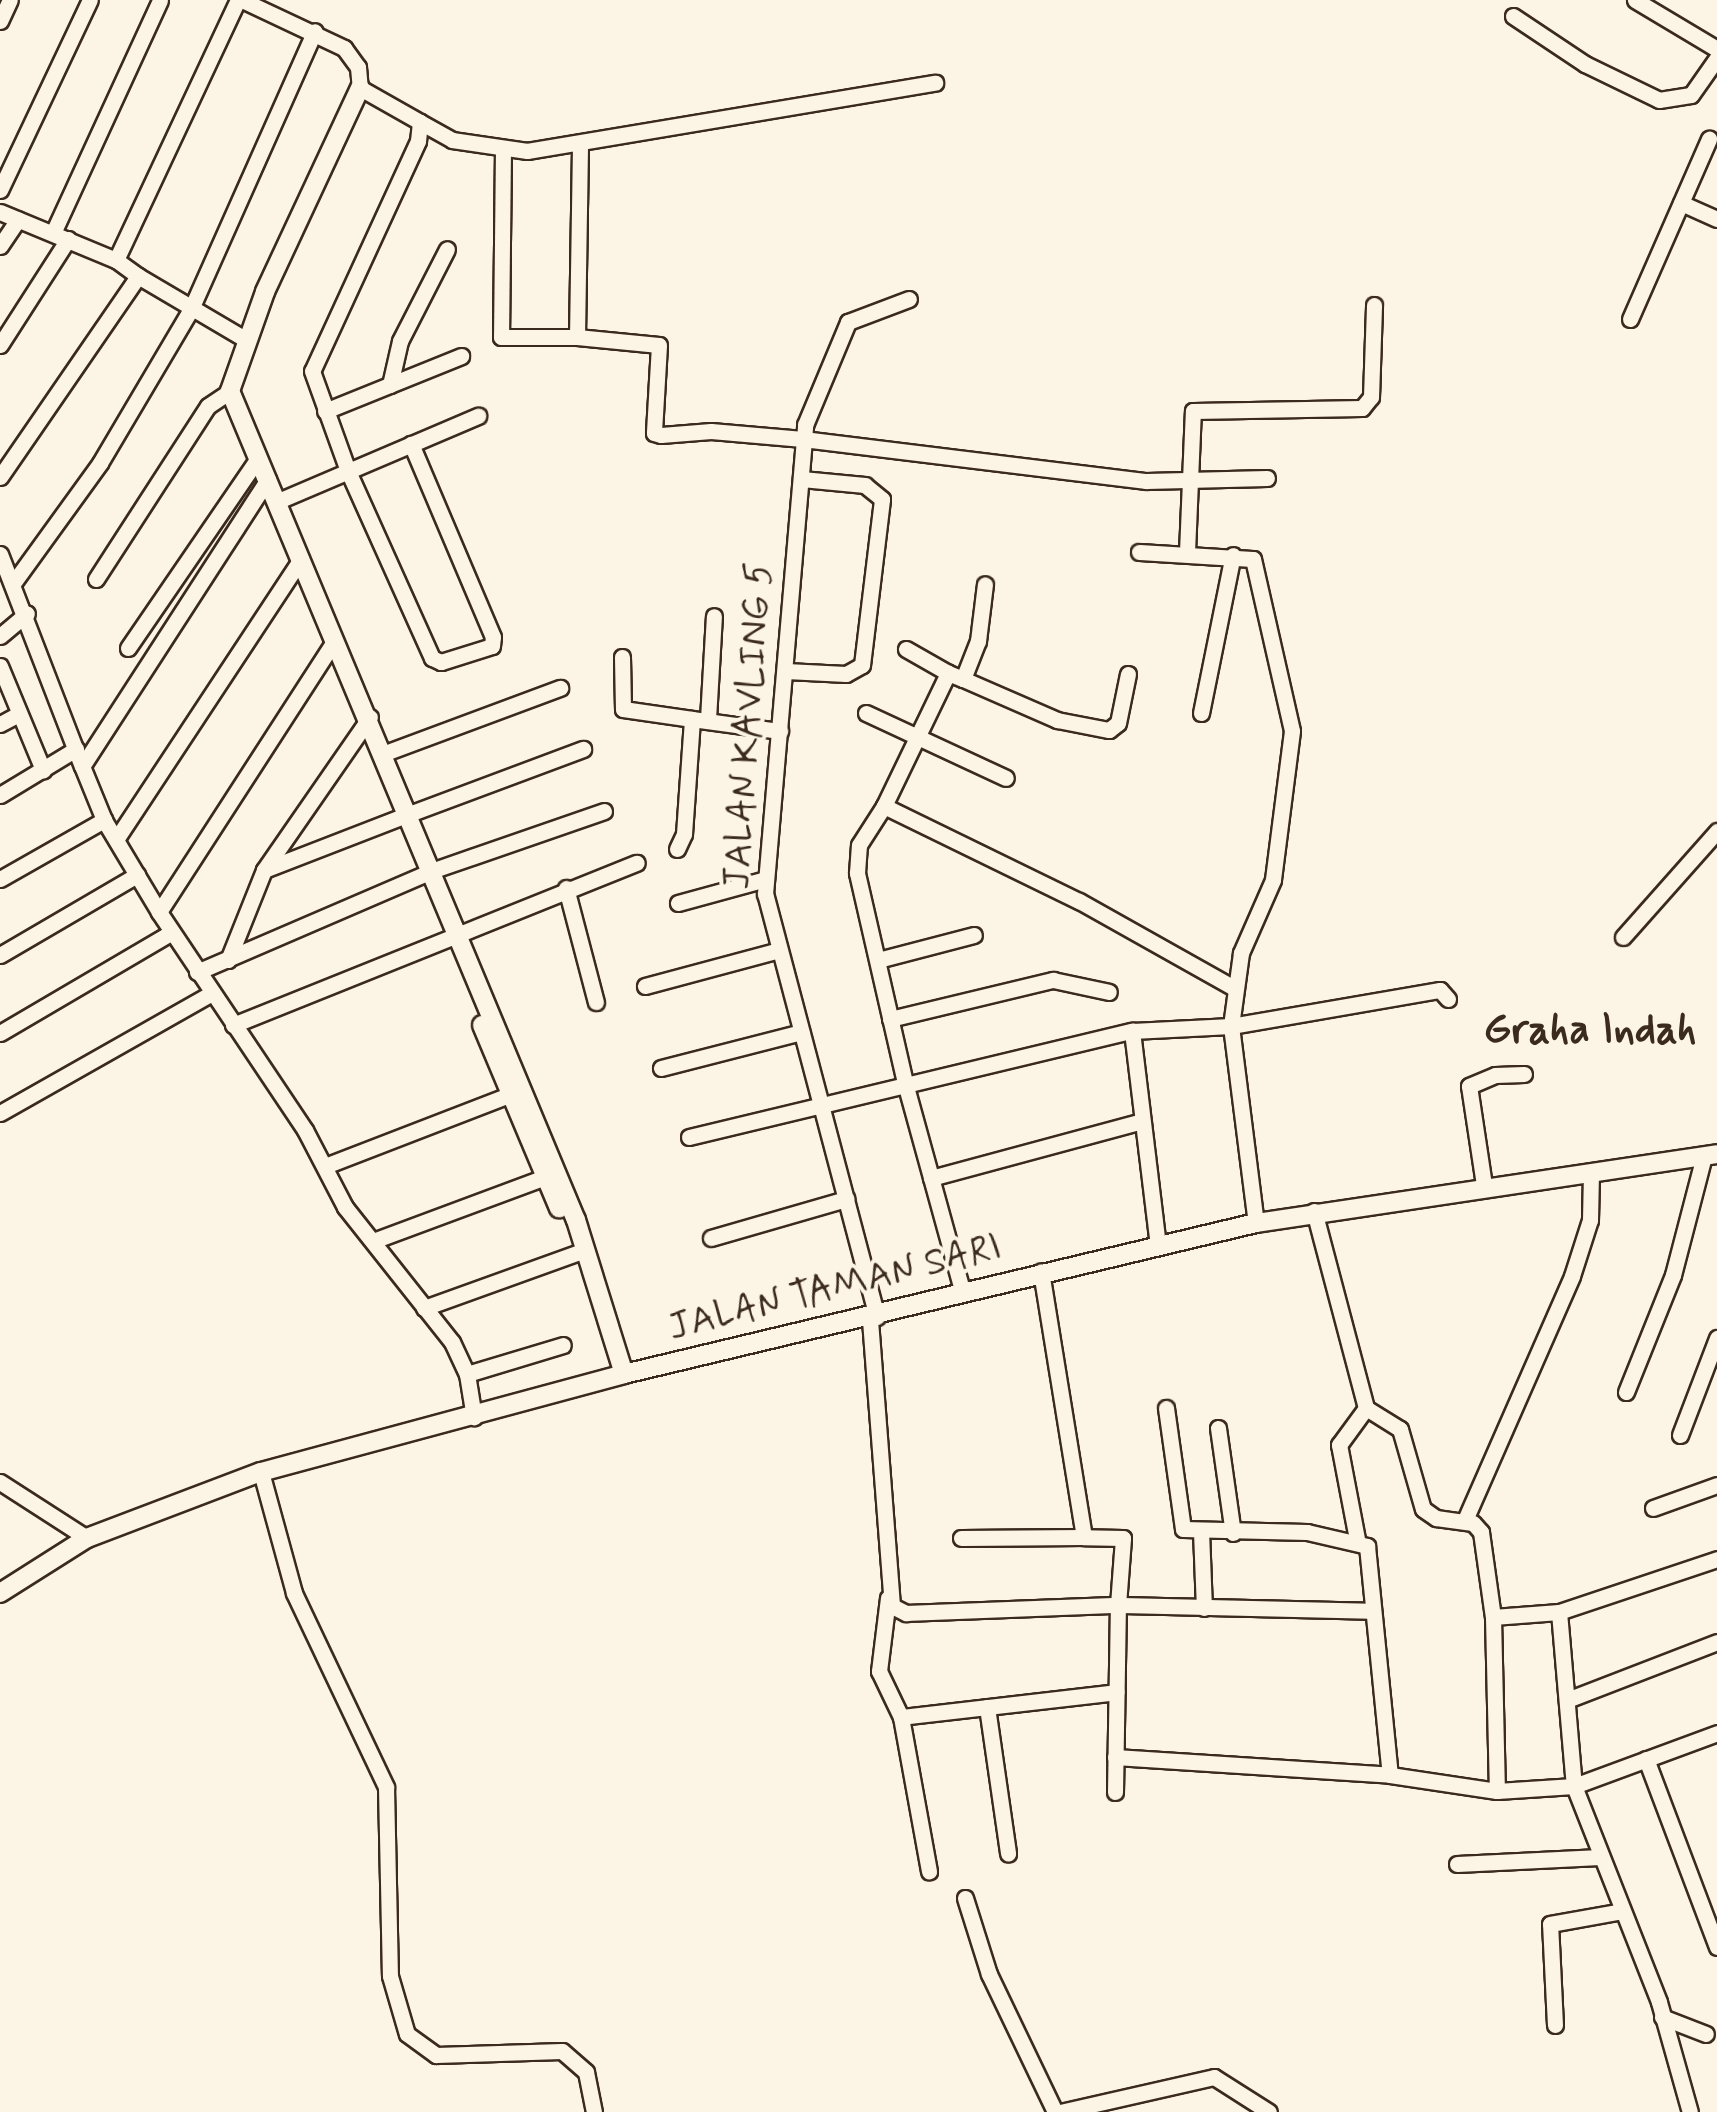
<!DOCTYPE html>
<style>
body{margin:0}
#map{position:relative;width:1717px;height:2112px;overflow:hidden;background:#fcf5e5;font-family:Mynerve,sans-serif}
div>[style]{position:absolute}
.roads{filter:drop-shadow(2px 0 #3b2a1e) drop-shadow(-2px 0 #3b2a1e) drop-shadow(0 2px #3b2a1e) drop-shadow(0 -2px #3b2a1e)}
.minor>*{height:15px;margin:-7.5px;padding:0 7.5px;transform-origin:7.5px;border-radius:7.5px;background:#fcf5e5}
.tertiary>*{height:18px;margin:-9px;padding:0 9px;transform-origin:9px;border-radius:9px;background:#fcf5e5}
span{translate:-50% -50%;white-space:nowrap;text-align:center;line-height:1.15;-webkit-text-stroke:8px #fcf5e5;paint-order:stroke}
.street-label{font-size:38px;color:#3b2a1e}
.quarter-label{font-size:42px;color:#3b2a1e;font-weight:700}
</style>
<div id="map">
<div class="roads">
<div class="minor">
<i style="left:242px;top:0;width:113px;rotate:25.2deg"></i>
<i style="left:344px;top:48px;width:24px;rotate:54deg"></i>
<i style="left:358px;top:67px;width:21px;rotate:85deg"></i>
<i style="left:360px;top:88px;width:69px;rotate:29.5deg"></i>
<i style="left:420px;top:122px;width:19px;rotate:96deg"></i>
<i style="left:418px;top:141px;width:253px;rotate:114.7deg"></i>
<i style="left:312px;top:371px;width:106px;rotate:70.2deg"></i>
<i style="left:348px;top:471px;width:205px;rotate:65.8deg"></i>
<i style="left:432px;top:658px;width:10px;rotate:24deg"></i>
<i style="left:441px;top:662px;width:53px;rotate:-17.4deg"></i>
<i style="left:492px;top:646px;width:9px;rotate:-84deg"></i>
<i style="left:493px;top:637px;width:210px;rotate:-113deg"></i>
<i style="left:1635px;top:0;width:96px;rotate:30.9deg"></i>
<i style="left:1513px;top:16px;width:87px;rotate:33.7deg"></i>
<i style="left:1585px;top:64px;width:82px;rotate:25.9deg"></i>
<i style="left:1659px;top:100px;width:32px;rotate:-9deg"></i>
<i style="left:1691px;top:95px;width:45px;rotate:-54.9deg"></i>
<i style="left:0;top:21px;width:23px;rotate:-65deg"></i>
<i style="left:420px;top:122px;width:37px;rotate:29deg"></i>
<i style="left:452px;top:140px;width:76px;rotate:8.3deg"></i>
<i style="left:527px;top:151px;width:414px;rotate:-9.5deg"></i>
<i style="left:503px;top:148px;width:189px;rotate:90.6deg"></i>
<i style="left:501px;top:337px;width:76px"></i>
<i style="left:577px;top:337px;width:194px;rotate:-89.1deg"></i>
<i style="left:0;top:190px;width:210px;rotate:-64.7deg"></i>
<i style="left:1681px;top:203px;width:39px;rotate:24deg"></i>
<i style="left:0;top:212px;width:126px;rotate:22.5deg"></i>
<i style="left:116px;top:260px;width:27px;rotate:36deg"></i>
<i style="left:53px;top:233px;width:256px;rotate:-65.3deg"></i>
<i style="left:0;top:246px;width:32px;rotate:-56deg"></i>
<i style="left:116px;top:260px;width:287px;rotate:-64.9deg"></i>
<i style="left:1630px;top:319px;width:197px;rotate:-66.3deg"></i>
<i style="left:577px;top:337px;width:82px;rotate:5.6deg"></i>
<i style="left:659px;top:345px;width:88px;rotate:93.3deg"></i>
<i style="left:654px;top:433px;width:7px;rotate:16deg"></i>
<i style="left:661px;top:435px;width:50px;rotate:-4.6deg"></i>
<i style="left:711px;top:431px;width:92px;rotate:5deg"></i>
<i style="left:803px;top:439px;width:346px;rotate:7deg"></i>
<i style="left:1146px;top:481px;width:121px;rotate:-1.4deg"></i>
<i style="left:0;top:345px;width:126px;rotate:-57.3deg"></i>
<i style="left:390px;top:385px;width:45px;rotate:-77.2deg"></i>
<i style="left:400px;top:341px;width:103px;rotate:-62.9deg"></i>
<i style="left:325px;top:411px;width:147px;rotate:-22deg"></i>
<i style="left:0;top:477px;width:244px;rotate:-55.5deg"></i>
<i style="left:138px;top:276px;width:124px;rotate:30.5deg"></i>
<i style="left:268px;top:479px;width:342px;rotate:122.9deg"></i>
<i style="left:82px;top:766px;width:58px;rotate:67.8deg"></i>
<i style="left:104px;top:820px;width:107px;rotate:59.1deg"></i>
<i style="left:159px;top:912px;width:262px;rotate:56.2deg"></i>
<i style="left:305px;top:1130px;width:87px;rotate:62.5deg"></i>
<i style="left:345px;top:1207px;width:172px;rotate:51.6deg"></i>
<i style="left:452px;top:1342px;width:35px;rotate:65deg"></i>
<i style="left:467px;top:1374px;width:44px;rotate:80.8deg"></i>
<i style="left:276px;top:502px;width:220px;rotate:-23.1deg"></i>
<i style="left:1139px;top:552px;width:114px;rotate:3.5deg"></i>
<i style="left:1253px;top:559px;width:176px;rotate:77.2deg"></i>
<i style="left:1292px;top:731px;width:150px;rotate:97.3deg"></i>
<i style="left:1273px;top:880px;width:80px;rotate:113.7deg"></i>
<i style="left:1241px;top:953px;width:74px;rotate:97.8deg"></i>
<i style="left:1231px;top:1026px;width:199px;rotate:82.8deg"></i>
<i style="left:1187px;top:552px;width:141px;rotate:-87.6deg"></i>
<i style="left:1193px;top:411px;width:169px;rotate:-1deg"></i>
<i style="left:1362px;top:408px;width:14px;rotate:-51deg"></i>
<i style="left:1371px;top:397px;width:92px;rotate:-88.1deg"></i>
<i style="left:0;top:554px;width:227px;rotate:68.9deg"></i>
<i style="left:96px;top:579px;width:206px;rotate:-57.1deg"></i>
<i style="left:208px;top:406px;width:27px;rotate:-34deg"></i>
<i style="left:14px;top:582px;width:147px;rotate:-54.1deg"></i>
<i style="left:100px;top:463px;width:179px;rotate:-59.4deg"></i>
<i style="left:191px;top:309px;width:304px;rotate:-66deg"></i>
<i style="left:0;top:636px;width:35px;rotate:-40deg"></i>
<i style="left:128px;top:648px;width:230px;rotate:-55.6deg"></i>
<i style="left:906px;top:649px;width:48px;rotate:29.7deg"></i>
<i style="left:622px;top:657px;width:52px;rotate:88.9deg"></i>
<i style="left:623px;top:709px;width:70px;rotate:8.2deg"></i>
<i style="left:0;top:666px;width:113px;rotate:67.5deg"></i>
<i style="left:786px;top:671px;width:60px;rotate:2.9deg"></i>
<i style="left:846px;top:674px;width:18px;rotate:-29deg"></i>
<i style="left:862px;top:665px;width:167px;rotate:-83.1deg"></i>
<i style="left:882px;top:499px;width:22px;rotate:-141deg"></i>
<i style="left:865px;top:485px;width:64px;rotate:-174.6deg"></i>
<i style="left:963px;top:679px;width:103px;rotate:23.6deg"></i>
<i style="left:1057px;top:720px;width:53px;rotate:10.9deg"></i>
<i style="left:1109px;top:730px;width:11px;rotate:-38deg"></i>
<i style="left:1118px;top:723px;width:50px;rotate:-78.5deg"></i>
<i style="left:866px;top:713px;width:154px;rotate:24.9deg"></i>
<i style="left:1201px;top:713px;width:161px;rotate:-78.6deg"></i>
<i style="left:708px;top:719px;width:103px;rotate:-86.7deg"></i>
<i style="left:0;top:724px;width:21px;rotate:-28deg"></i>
<i style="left:385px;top:753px;width:187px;rotate:-20.4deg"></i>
<i style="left:0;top:795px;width:89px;rotate:-31.2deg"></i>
<i style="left:884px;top:806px;width:148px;rotate:-64.3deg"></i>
<i style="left:948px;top:673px;width:16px;rotate:22deg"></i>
<i style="left:963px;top:679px;width:41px;rotate:-68.5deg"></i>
<i style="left:978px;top:641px;width:57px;rotate:-83deg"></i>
<i style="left:409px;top:814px;width:186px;rotate:-20.5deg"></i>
<i style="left:117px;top:838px;width:334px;rotate:-56.6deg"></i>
<i style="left:677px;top:849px;width:17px;rotate:-65deg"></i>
<i style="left:684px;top:834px;width:115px;rotate:-86deg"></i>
<i style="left:692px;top:719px;width:89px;rotate:7.8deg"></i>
<i style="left:264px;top:870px;width:144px;rotate:-21.2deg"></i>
<i style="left:0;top:879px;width:120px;rotate:-29.6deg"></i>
<i style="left:566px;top:888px;width:118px;rotate:75.3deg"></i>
<i style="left:678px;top:903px;width:91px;rotate:-15.3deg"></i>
<i style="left:159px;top:912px;width:322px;rotate:-57.1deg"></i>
<i style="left:1623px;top:937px;width:142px;rotate:-48.4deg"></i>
<i style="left:0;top:955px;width:159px;rotate:-30.3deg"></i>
<i style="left:228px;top:960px;width:97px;rotate:-68.2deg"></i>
<i style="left:264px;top:870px;width:186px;rotate:-55.3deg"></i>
<i style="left:878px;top:960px;width:99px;rotate:-14.6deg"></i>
<i style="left:197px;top:972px;width:255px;rotate:-23.3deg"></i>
<i style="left:431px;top:871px;width:183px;rotate:-19.1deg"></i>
<i style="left:645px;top:986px;width:139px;rotate:-15deg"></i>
<i style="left:890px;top:1019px;width:168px;rotate:-13.5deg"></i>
<i style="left:1053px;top:980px;width:57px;rotate:12.1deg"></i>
<i style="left:233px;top:1025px;width:435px;rotate:-21.9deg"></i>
<i style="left:1132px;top:1031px;width:217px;rotate:83.1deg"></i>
<i style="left:0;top:1033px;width:199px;rotate:-30.4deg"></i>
<i style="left:661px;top:1068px;width:145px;rotate:-14.4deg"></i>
<i style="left:0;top:1113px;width:241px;rotate:-29.5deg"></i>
<i style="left:689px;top:1137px;width:456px;rotate:-13.5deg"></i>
<i style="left:1132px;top:1031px;width:99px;rotate:-2.9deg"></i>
<i style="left:1231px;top:1026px;width:212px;rotate:-9.8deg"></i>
<i style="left:1440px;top:990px;width:12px;rotate:48deg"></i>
<i style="left:325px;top:1166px;width:211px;rotate:-21.1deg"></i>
<i style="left:931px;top:1178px;width:215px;rotate:-15.1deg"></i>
<i style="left:1484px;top:1185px;width:100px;rotate:-98.6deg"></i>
<i style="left:1469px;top:1086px;width:28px;rotate:-23deg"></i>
<i style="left:1495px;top:1075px;width:29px;rotate:-2deg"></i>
<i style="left:1314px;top:1211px;width:204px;rotate:75.2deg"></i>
<i style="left:1366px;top:1408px;width:40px;rotate:32deg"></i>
<i style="left:1400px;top:1429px;width:83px;rotate:74deg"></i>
<i style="left:1423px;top:1509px;width:16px;rotate:35deg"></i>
<i style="left:1436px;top:1518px;width:37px;rotate:8deg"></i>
<i style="left:1473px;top:1523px;width:12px;rotate:48deg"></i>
<i style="left:1481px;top:1532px;width:86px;rotate:82deg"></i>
<i style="left:1493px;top:1617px;width:174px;rotate:88.7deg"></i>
<i style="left:711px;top:1238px;width:141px;rotate:-16.1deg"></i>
<i style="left:373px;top:1241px;width:184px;rotate:-20.4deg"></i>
<i style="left:962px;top:1290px;width:211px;rotate:-105.4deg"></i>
<i style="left:906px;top:1087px;width:220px;rotate:-102.9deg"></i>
<i style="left:857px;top:873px;width:28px;rotate:-86deg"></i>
<i style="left:859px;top:845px;width:46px;rotate:-57.3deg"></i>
<i style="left:884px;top:806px;width:217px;rotate:26deg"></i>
<i style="left:1079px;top:901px;width:178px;rotate:29.3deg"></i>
<i style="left:424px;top:1308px;width:163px;rotate:-19.8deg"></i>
<i style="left:877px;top:1317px;width:438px;rotate:-104.8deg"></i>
<i style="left:765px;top:894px;width:471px;rotate:-85.1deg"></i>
<i style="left:805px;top:425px;width:112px;rotate:-67.3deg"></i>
<i style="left:848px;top:322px;width:65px;rotate:-20.7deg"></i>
<i style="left:870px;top:1320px;width:287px;rotate:85.6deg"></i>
<i style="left:892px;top:1606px;width:16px;rotate:27deg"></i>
<i style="left:906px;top:1613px;width:212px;rotate:-2.2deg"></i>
<i style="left:1118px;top:1605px;width:67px;rotate:-85.7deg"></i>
<i style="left:1123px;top:1538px;width:39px;rotate:-179deg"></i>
<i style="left:1084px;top:1537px;width:269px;rotate:-99.2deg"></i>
<i style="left:467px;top:1374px;width:100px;rotate:-16.8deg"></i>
<i style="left:1626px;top:1392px;width:126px;rotate:-68.1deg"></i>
<i style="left:1673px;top:1275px;width:123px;rotate:-75.4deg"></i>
<i style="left:1166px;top:1408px;width:122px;rotate:82deg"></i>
<i style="left:1183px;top:1529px;width:124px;rotate:1.4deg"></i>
<i style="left:1307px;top:1532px;width:62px;rotate:13.1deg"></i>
<i style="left:1367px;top:1546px;width:230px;rotate:84.3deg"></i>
<i style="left:1218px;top:1428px;width:106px;rotate:81.9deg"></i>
<i style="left:1680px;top:1435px;width:104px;rotate:-69.1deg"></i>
<i style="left:261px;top:1472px;width:125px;rotate:74.7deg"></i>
<i style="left:294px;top:1593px;width:215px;rotate:64.6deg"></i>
<i style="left:386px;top:1787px;width:189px;rotate:88.8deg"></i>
<i style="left:390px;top:1976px;width:60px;rotate:73.7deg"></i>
<i style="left:407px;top:2034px;width:36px;rotate:36deg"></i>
<i style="left:436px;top:2055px;width:126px;rotate:-1.8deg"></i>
<i style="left:562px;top:2051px;width:32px;rotate:41deg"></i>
<i style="left:586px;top:2072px;width:41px;rotate:78.7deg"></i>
<i style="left:0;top:1482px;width:103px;rotate:32.8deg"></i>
<i style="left:1653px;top:1508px;width:68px;rotate:-19.8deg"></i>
<i style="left:1465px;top:1520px;width:266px;rotate:-66.3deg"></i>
<i style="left:1572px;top:1276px;width:59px;rotate:-72.2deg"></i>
<i style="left:1590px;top:1220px;width:46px;rotate:-88.8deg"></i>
<i style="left:1201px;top:1531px;width:77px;rotate:87.8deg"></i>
<i style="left:961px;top:1538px;width:123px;rotate:-0.5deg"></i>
<i style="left:1357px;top:1539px;width:96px;rotate:-100.8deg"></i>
<i style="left:1339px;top:1445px;width:46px;rotate:-53.9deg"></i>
<i style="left:888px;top:1598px;width:74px;rotate:97deg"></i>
<i style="left:879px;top:1671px;width:51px;rotate:64.4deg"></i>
<i style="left:901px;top:1717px;width:157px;rotate:79.7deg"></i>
<i style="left:1559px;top:1612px;width:175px;rotate:85.1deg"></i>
<i style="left:1574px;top:1786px;width:232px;rotate:68.5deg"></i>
<i style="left:1659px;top:2002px;width:114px;rotate:74.3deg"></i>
<i style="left:1493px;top:1617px;width:66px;rotate:-4.3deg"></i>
<i style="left:1559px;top:1612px;width:167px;rotate:-18.5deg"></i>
<i style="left:1567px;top:1700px;width:161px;rotate:-21.1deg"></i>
<i style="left:987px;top:1707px;width:148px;rotate:81.8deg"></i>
<i style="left:901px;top:1717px;width:217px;rotate:-6.6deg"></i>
<i style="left:1115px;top:1757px;width:276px;rotate:3.7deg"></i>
<i style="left:1390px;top:1775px;width:108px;rotate:8.5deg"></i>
<i style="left:1497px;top:1791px;width:77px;rotate:-3.7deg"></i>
<i style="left:1574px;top:1786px;width:153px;rotate:-20.3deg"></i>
<i style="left:1646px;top:1759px;width:201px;rotate:69.3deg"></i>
<i style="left:1115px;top:1792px;width:187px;rotate:-89.1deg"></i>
<i style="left:1118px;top:1605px;width:255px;rotate:1.3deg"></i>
<i style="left:1457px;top:1864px;width:143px;rotate:-2.8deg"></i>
<i style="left:965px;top:1898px;width:80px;rotate:72.5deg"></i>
<i style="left:989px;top:1974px;width:153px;rotate:64.4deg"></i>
<i style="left:1662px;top:2017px;width:47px;rotate:21.1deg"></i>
<i style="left:1555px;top:2025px;width:101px;rotate:-92.8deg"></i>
<i style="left:1550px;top:1924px;width:73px;rotate:-10.2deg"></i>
<i style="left:1060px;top:2112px;width:158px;rotate:-12.8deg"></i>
<i style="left:1214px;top:2077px;width:65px;rotate:32.5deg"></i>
</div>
<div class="tertiary">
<i style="left:360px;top:88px;width:225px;rotate:115deg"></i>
<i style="left:265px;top:292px;width:105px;rotate:109.5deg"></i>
<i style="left:230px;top:391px;width:898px;rotate:67.35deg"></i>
<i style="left:576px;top:1220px;width:161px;rotate:72.7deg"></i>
<i style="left:482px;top:1025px;width:199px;rotate:67.2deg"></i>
<i style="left:0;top:1593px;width:103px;rotate:-32.3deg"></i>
<i style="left:87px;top:1538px;width:186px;rotate:-20.8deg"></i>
<i style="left:261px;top:1472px;width:376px;rotate:-15.1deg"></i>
<i style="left:624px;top:1374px;width:650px;rotate:-13.44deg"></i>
<i style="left:1256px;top:1223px;width:466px;rotate:-8.5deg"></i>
</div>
</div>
<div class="street-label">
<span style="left:749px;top:726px;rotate:-86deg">JALAN KAVLING 5</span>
<span style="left:835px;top:1288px;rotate:-14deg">JALAN TAMAN SARI</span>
</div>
<div class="quarter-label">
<span style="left:1590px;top:1031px">Graha Indah</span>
</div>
</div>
